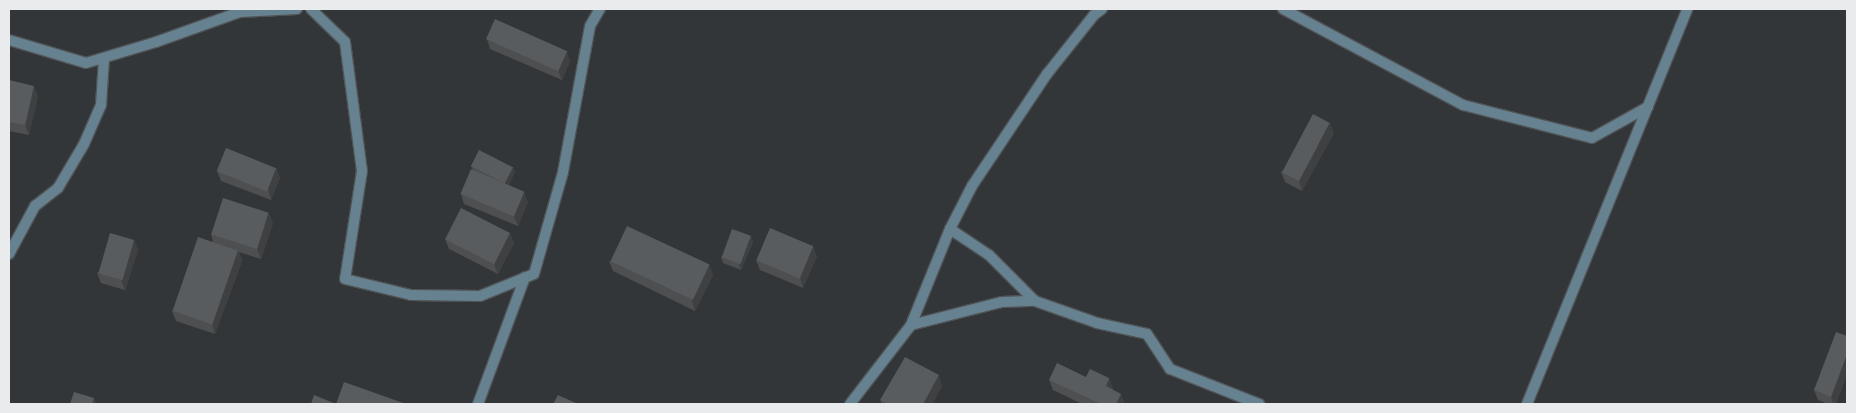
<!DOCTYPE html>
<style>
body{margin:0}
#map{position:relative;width:1856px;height:413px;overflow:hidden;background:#333638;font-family:"IBM Plex Serif",serif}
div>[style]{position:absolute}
.roads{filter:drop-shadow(1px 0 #505355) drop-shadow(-1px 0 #505355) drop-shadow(0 1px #505355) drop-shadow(0 -1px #505355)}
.minor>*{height:10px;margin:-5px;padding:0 5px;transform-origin:5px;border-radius:5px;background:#668291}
.wall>*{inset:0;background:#4d4f51}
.shaded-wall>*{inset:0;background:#3e4042}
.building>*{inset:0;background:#595c5e;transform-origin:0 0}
span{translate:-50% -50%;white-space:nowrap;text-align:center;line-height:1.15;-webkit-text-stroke:4px #1c1d1e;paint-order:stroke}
.frame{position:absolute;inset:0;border:10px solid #e9ebec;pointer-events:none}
</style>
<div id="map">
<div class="roads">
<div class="minor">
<i style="left:311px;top:9px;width:47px;rotate:44.1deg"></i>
<i style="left:345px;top:42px;width:130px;rotate:82.5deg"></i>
<i style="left:362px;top:171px;width:109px;rotate:98.9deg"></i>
<i style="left:345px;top:279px;width:68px;rotate:13.6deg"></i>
<i style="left:411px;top:295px;width:69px;rotate:0.8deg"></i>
<i style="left:480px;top:296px;width:58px;rotate:-22.2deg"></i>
<i style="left:534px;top:274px;width:106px;rotate:-74.1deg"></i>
<i style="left:563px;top:172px;width:148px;rotate:-79.5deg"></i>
<i style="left:590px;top:26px;width:20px;rotate:-60deg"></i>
<i style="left:1283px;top:9px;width:204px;rotate:28.1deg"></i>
<i style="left:1463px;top:105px;width:133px;rotate:14.3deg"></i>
<i style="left:1592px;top:138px;width:64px;rotate:-29deg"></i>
<i style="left:9px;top:40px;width:80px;rotate:16.6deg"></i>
<i style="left:86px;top:63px;width:73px;rotate:-16.7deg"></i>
<i style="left:156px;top:42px;width:89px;rotate:-19.7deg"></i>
<i style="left:240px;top:12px;width:57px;rotate:-3deg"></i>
<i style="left:950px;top:229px;width:47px;rotate:33.7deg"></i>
<i style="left:989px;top:255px;width:65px;rotate:45deg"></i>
<i style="left:1035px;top:301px;width:66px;rotate:19.5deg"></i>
<i style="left:1097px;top:323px;width:51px;rotate:12.4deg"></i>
<i style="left:1147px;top:334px;width:42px;rotate:56.7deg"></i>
<i style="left:1170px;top:369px;width:96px;rotate:21.5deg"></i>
<i style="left:9px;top:254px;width:55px;rotate:-61.6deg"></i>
<i style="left:35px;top:206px;width:29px;rotate:-38deg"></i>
<i style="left:58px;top:188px;width:51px;rotate:-59.4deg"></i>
<i style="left:84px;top:144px;width:43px;rotate:-66.4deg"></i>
<i style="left:101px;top:105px;width:47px;rotate:-86.3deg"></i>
<i style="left:911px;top:325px;width:94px;rotate:-14.2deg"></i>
<i style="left:1002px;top:302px;width:33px;rotate:-2deg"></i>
<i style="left:478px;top:404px;width:135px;rotate:-69.7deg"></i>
<i style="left:850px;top:404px;width:100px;rotate:-52.3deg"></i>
<i style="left:911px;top:325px;width:104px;rotate:-67.9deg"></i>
<i style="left:950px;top:229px;width:48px;rotate:-62.9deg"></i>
<i style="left:972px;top:186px;width:135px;rotate:-56.2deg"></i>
<i style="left:1047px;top:74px;width:75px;rotate:-51.5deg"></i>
<i style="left:1094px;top:15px;width:10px;rotate:-37deg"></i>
<i style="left:1527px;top:404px;width:426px;rotate:-67.9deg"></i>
</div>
</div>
<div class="wall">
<i style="clip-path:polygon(487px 39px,570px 61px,562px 80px,490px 49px)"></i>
<i style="clip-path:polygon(9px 80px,38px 96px,29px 135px,9px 131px)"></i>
<i style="clip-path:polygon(1334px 133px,1302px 191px,1285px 182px,1281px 172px)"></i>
<i style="clip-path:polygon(471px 166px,513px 167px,515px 172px,508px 186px,528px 202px,518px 226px,464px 204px,461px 194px,473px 170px)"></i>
<i style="clip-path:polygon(276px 168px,280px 178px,271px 200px,221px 181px,217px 171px)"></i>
<i style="clip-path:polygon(273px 223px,261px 259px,239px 252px,242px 261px,215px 334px,176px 321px,172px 311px,213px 242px,211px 234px)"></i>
<i style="clip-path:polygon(751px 236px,753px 242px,741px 270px,723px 263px,721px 257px)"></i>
<i style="clip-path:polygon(445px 239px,514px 243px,498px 274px,449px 249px)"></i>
<i style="clip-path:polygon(134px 240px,138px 250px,125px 290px,101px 283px,97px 273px)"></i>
<i style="clip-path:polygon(817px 256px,803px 288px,760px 270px,756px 260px)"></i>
<i style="clip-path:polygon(609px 261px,709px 265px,713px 275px,695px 311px,613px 271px)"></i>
<i style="clip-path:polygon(1847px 336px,1847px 373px,1836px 404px,1828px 404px,1818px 400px,1814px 390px)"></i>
<i style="clip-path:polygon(1086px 377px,1109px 378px,1113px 389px,1112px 390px,1125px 404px,1082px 404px,1053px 390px,1049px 380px)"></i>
<i style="clip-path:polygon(942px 386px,932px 404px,882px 404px,880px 400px)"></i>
</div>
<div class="shaded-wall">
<i style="clip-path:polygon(567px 51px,570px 61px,562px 80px,558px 70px)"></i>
<i style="clip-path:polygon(34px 86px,38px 96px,29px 135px,25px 125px)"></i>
<i style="clip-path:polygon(1330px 123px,1334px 133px,1302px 191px,1299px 181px)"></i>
<i style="clip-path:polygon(513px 167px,515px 172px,507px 189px,505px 183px)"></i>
<i style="clip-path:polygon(276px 168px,280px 178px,271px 200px,268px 190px)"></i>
<i style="clip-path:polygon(524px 192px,528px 202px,518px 226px,514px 216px)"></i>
<i style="clip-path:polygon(269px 213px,273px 223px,261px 259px,257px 249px)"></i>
<i style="clip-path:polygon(510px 233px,514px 243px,498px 274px,494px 264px)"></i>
<i style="clip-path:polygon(751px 236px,753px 242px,741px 270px,739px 264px)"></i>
<i style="clip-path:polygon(134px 240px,138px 250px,125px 290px,121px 280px)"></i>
<i style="clip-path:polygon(813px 246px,817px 256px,803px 288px,800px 278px)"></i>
<i style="clip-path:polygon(238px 251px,242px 261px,215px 334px,212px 324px)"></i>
<i style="clip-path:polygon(709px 265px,713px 275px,695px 311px,692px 301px)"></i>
<i style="clip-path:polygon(1847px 354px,1847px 373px,1836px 404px,1833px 404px,1831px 397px)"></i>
<i style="clip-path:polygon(939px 375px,942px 386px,932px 404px,923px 404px)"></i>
<i style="clip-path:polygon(1109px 378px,1113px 389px,1109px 396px,1106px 386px)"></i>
<i style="clip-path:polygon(1121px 394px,1125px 404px,1116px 404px)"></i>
<i style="clip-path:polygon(94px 398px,96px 403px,96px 404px,92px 404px)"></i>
</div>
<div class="building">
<i style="left:495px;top:19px;width:79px;height:22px;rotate:24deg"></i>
<i style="clip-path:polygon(9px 80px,34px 86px,25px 125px,9px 122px)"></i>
<i style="left:1313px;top:114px;width:19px;height:66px;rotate:28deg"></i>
<i style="left:226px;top:148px;width:54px;height:25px;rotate:22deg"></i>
<i style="left:479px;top:150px;width:38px;height:18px;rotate:27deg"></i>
<i style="left:471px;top:169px;width:58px;height:27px;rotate:23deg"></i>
<i style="left:223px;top:198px;width:48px;height:38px;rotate:18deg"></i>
<i style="left:461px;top:208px;width:55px;height:35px;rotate:27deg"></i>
<i style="left:627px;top:226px;width:91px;height:39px;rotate:25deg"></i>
<i style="left:770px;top:228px;width:47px;height:35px;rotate:23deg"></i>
<i style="left:732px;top:229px;width:20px;height:30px;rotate:20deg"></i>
<i style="left:110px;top:233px;width:25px;height:42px;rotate:16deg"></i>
<i style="left:198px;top:237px;width:42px;height:78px;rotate:19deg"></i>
<i style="clip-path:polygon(1836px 332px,1847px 336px,1847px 354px,1831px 397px,1814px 390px)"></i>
<i style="clip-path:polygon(905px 357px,939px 375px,923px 404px,888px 404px,880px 400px)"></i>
<i style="clip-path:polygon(1057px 363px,1086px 377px,1090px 369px,1109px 378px,1106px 386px,1121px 394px,1116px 404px,1101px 404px,1049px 380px)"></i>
<i style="clip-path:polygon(344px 382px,406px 404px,311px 404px,314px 395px,336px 404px)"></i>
<i style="clip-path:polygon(74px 392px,94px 398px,92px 404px,70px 404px)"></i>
<i style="clip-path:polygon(558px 395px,578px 404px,553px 404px)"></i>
</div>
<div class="frame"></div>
</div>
